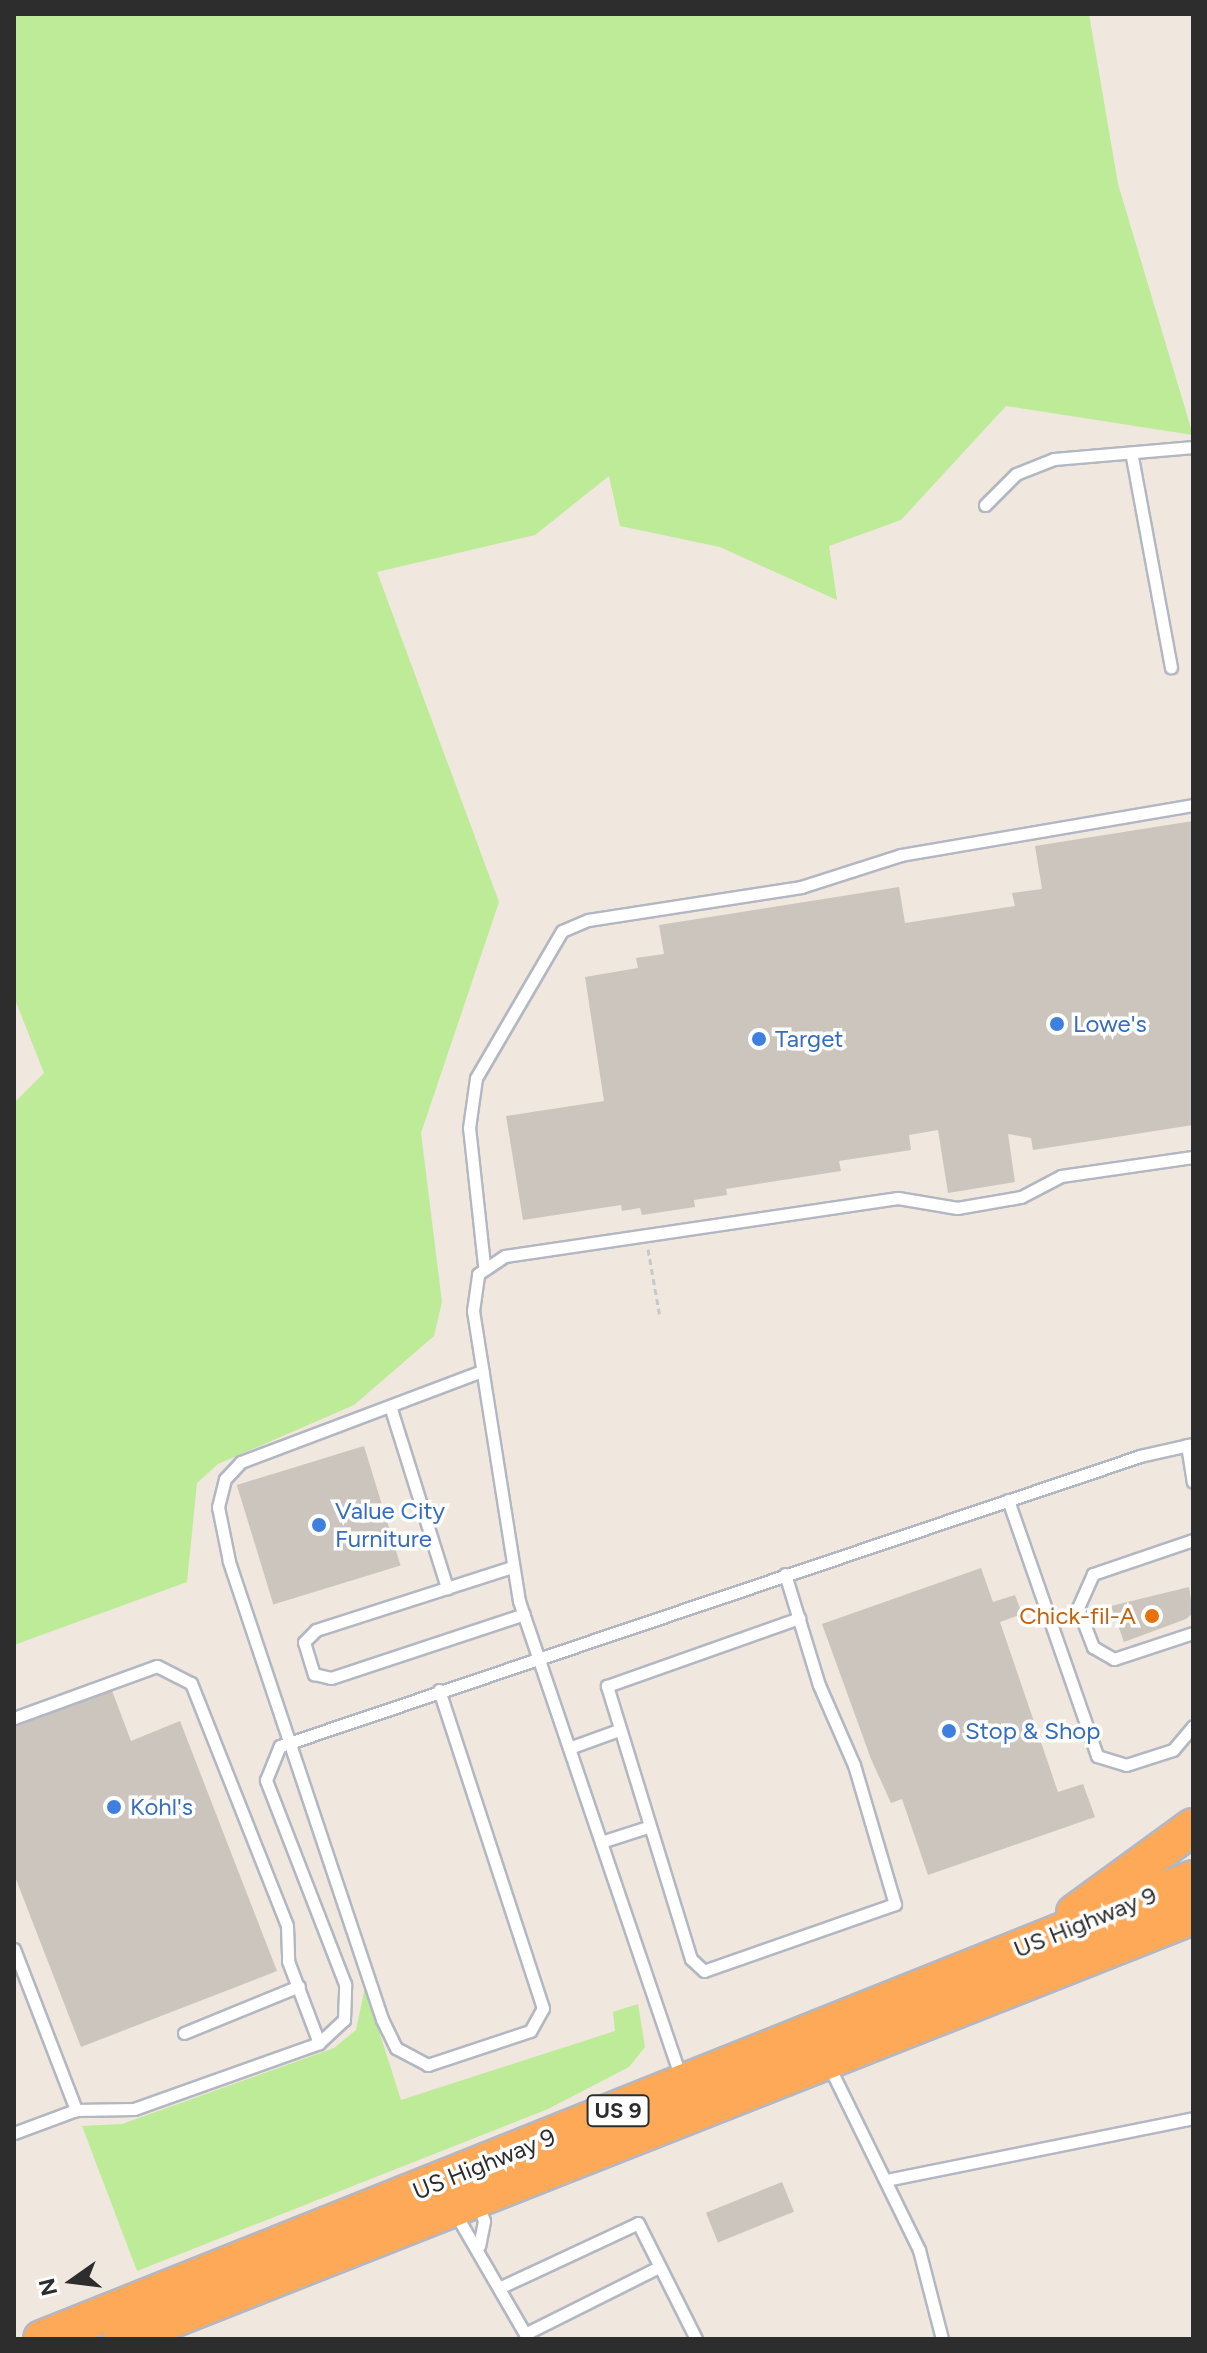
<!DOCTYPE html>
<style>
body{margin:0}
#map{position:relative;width:1207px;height:2353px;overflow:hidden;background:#f0e7df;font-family:Figtree,sans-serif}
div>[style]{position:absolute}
.green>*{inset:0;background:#bdeb97}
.building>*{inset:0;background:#cbc5bd;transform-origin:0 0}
.path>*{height:3px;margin-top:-1.5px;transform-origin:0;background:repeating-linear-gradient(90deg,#c8c8c8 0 6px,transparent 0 10px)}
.roads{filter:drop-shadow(2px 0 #b3b7c2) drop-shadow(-2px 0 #b3b7c2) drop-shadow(0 2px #b3b7c2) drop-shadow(0 -2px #b3b7c2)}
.service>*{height:11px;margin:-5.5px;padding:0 5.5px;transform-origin:5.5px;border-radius:5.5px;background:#fff}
.trunk>*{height:36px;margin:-18px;padding:0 18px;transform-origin:18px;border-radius:18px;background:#fea958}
.dots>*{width:22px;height:22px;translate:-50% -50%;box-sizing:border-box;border:4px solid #fff;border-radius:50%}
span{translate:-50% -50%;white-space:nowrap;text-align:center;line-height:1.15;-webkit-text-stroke:7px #fff;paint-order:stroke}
.shield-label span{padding:2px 6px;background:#fff;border:2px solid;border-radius:6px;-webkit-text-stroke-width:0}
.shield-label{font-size:22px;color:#2d2d2d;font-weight:700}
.shop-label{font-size:24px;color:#366cbe}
.left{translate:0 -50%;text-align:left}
.food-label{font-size:24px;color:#c56008}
.right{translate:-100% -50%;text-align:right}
.street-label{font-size:24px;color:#2d2d2d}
.frame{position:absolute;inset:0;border:16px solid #2d2d2d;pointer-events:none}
.north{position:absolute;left:32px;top:2241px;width:80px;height:80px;-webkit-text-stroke:6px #fff;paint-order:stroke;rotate:256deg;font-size:22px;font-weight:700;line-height:32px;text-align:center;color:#2d2d2d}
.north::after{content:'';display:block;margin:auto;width:28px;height:36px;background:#2d2d2d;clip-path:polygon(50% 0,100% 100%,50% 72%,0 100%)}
</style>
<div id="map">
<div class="green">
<i style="clip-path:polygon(14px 14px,1089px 14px,1118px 184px,1193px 435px,1006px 406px,901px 520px,829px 546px,837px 600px,720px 547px,620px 526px,609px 476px,535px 535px,377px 572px,499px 902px,421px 1133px,442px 1302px,434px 1336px,354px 1405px,218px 1464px,197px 1483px,187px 1582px,14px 1645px,14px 1103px,44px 1073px,14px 997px)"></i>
<i style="clip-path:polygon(365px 1987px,401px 2100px,615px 2031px,613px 2012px,638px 2004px,645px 2047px,629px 2067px,548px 2109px,137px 2271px,82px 2126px,122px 2124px,334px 2048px,356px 2030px)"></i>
</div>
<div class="building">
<i style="clip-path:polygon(1193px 821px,1193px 1125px,1033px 1150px,1031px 1138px,1008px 1134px,1015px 1182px,948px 1193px,938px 1130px,909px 1135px,911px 1150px,839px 1161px,841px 1171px,726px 1189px,727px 1195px,694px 1200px,695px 1207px,642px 1215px,640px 1208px,622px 1211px,621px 1205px,523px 1220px,506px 1116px,604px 1101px,585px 977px,638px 968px,636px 958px,664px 954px,659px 925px,899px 887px,905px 923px,1015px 906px,1012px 893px,1042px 889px,1035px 846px)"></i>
<i style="left:364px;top:1446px;width:125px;height:133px;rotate:73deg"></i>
<i style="clip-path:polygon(981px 1568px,993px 1602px,1015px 1595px,1022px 1614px,1000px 1622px,1058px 1792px,1083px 1784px,1095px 1817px,928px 1875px,902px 1799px,891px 1803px,871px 1759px,822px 1624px)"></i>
<i style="clip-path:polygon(1189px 1587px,1193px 1613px,1186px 1619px,1124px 1642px,1111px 1606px)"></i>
<i style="clip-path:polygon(111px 1688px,131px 1741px,180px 1721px,277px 1971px,81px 2047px,14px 1874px,14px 1726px)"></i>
<i style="left:782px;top:2182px;width:32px;height:82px;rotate:68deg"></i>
</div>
<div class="path">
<i style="left:648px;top:1249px;width:69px;rotate:80deg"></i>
</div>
<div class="roads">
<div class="service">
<i style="left:1132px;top:457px;width:214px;rotate:79.5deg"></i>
<i style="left:985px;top:505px;width:44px;rotate:-45deg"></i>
<i style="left:1016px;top:474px;width:41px;rotate:-21.5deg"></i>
<i style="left:1054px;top:459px;width:140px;rotate:-4.9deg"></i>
<i style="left:484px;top:1265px;width:138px;rotate:-96.2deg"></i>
<i style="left:469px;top:1128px;width:50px;rotate:-82deg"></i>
<i style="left:476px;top:1078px;width:170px;rotate:-59.7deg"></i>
<i style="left:562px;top:931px;width:28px;rotate:-23deg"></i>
<i style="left:588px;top:920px;width:216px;rotate:-8.8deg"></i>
<i style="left:801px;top:887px;width:105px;rotate:-17.7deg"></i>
<i style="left:901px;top:855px;width:296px;rotate:-9.7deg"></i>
<i style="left:391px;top:1409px;width:188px;rotate:72.6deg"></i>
<i style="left:1187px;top:1445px;width:37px;rotate:81deg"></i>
<i style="left:1008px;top:1500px;width:271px;rotate:70.8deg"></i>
<i style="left:1097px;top:1756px;width:30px;rotate:17deg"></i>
<i style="left:1126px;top:1765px;width:49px;rotate:-17.7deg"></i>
<i style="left:1173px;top:1750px;width:31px;rotate:-50deg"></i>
<i style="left:1193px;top:1540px;width:106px;rotate:161.2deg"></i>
<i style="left:1093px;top:1574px;width:37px;rotate:114deg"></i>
<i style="left:1078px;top:1608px;width:42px;rotate:69deg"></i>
<i style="left:1093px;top:1647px;width:24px;rotate:30deg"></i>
<i style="left:1114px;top:1659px;width:83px;rotate:-18.2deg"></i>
<i style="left:512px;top:1567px;width:206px;rotate:162.2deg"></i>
<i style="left:316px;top:1630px;width:17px;rotate:135deg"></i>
<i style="left:304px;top:1642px;width:34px;rotate:73deg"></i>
<i style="left:314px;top:1674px;width:17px;rotate:13deg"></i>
<i style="left:331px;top:1678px;width:203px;rotate:-18.3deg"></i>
<i style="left:785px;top:1574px;width:116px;rotate:73deg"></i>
<i style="left:819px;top:1685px;width:87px;rotate:66.4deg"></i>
<i style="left:854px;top:1765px;width:145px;rotate:73.6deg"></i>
<i style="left:895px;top:1904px;width:202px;rotate:160.7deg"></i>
<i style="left:704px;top:1971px;width:18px;rotate:-137deg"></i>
<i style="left:691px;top:1959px;width:286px;rotate:-107.1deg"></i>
<i style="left:607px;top:1686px;width:204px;rotate:-19.5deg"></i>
<i style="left:439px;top:1690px;width:335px;rotate:71.9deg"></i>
<i style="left:543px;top:2008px;width:26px;rotate:119deg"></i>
<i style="left:530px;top:2031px;width:108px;rotate:161.6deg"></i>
<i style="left:428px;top:2065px;width:36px;rotate:-152deg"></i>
<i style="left:396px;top:2048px;width:32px;rotate:-116deg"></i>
<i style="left:382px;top:2019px;width:483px;rotate:-108.5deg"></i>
<i style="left:229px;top:1561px;width:55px;rotate:-101.5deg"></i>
<i style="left:218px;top:1507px;width:29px;rotate:-76deg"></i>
<i style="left:225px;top:1479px;width:23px;rotate:-47deg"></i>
<i style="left:241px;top:1462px;width:258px;rotate:-20.7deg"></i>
<i style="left:14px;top:1718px;width:152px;rotate:-20deg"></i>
<i style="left:157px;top:1666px;width:38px;rotate:27deg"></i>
<i style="left:191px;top:1683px;width:261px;rotate:68.4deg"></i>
<i style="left:287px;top:1926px;width:35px;rotate:88deg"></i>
<i style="left:288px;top:1961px;width:88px;rotate:69.3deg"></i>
<i style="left:569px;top:1748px;width:50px;rotate:-19.9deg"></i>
<i style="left:601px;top:1842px;width:49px;rotate:-17.7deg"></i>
<i style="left:14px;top:1949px;width:173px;rotate:68.9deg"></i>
<i style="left:184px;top:2033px;width:124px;rotate:-22.2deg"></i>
<i style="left:828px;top:2064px;width:207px;rotate:63.9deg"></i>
<i style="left:919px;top:2250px;width:92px;rotate:75.5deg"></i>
<i style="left:681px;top:2078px;width:504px;rotate:-108.76deg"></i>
<i style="left:519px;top:1601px;width:294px;rotate:-99deg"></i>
<i style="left:473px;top:1311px;width:37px;rotate:-82deg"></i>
<i style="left:478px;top:1274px;width:32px;rotate:-34deg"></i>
<i style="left:505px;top:1256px;width:397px;rotate:-8.4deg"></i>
<i style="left:898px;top:1198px;width:60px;rotate:9.6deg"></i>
<i style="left:957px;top:1208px;width:65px;rotate:-9.8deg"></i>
<i style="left:1021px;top:1197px;width:45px;rotate:-27.7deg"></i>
<i style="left:1061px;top:1176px;width:133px;rotate:-8.2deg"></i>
<i style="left:14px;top:2133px;width:66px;rotate:-20.4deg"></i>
<i style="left:76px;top:2110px;width:58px;rotate:-1deg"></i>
<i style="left:134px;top:2109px;width:196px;rotate:-19.6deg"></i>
<i style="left:319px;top:2043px;width:34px;rotate:-43deg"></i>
<i style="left:344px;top:2020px;width:36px;rotate:-88deg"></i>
<i style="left:345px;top:1984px;width:219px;rotate:-111.2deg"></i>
<i style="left:266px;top:1780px;width:37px;rotate:-68deg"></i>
<i style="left:280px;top:1746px;width:908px;rotate:-18.63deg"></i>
<i style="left:1140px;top:1456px;width:54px;rotate:-12.8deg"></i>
<i style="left:886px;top:2180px;width:313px;rotate:-11.4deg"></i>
<i style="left:478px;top:2205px;width:17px;rotate:69deg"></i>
<i style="left:484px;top:2221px;width:25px;rotate:101deg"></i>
<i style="left:455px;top:2213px;width:146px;rotate:59.9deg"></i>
<i style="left:501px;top:2287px;width:151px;rotate:-25deg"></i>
<i style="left:638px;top:2223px;width:130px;rotate:63.4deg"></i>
<i style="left:525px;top:2334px;width:150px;rotate:-26.6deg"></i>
</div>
<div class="trunk">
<i style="left:1075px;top:1913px;width:146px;rotate:-36.1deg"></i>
<i style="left:42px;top:2339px;width:1240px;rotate:-21.78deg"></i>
<i style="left:122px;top:2339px;width:1152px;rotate:-21.55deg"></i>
</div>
</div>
<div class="dots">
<i style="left:1057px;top:1024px;background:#3f7fe0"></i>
<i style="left:759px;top:1039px;background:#3f7fe0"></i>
<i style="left:319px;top:1525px;background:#3f7fe0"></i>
<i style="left:1152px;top:1616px;background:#e8710a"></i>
<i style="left:949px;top:1731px;background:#3f7fe0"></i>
<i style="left:114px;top:1807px;background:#3f7fe0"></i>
</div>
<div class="shield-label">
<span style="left:618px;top:2111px">US 9</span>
</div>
<div class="shop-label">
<span class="left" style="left:1073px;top:1024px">Lowe's</span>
<span class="left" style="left:775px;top:1039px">Target</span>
<span class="left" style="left:335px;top:1525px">Value City<br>Furniture</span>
<span class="left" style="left:965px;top:1731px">Stop &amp; Shop</span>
<span class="left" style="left:130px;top:1807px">Kohl's</span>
</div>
<div class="food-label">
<span class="right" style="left:1136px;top:1616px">Chick-fil-A</span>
</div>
<div class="street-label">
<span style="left:1085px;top:1922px;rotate:-22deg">US Highway 9</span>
<span style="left:484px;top:2164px;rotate:-22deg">US Highway 9</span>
</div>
<div class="frame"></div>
<div class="north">N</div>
</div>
